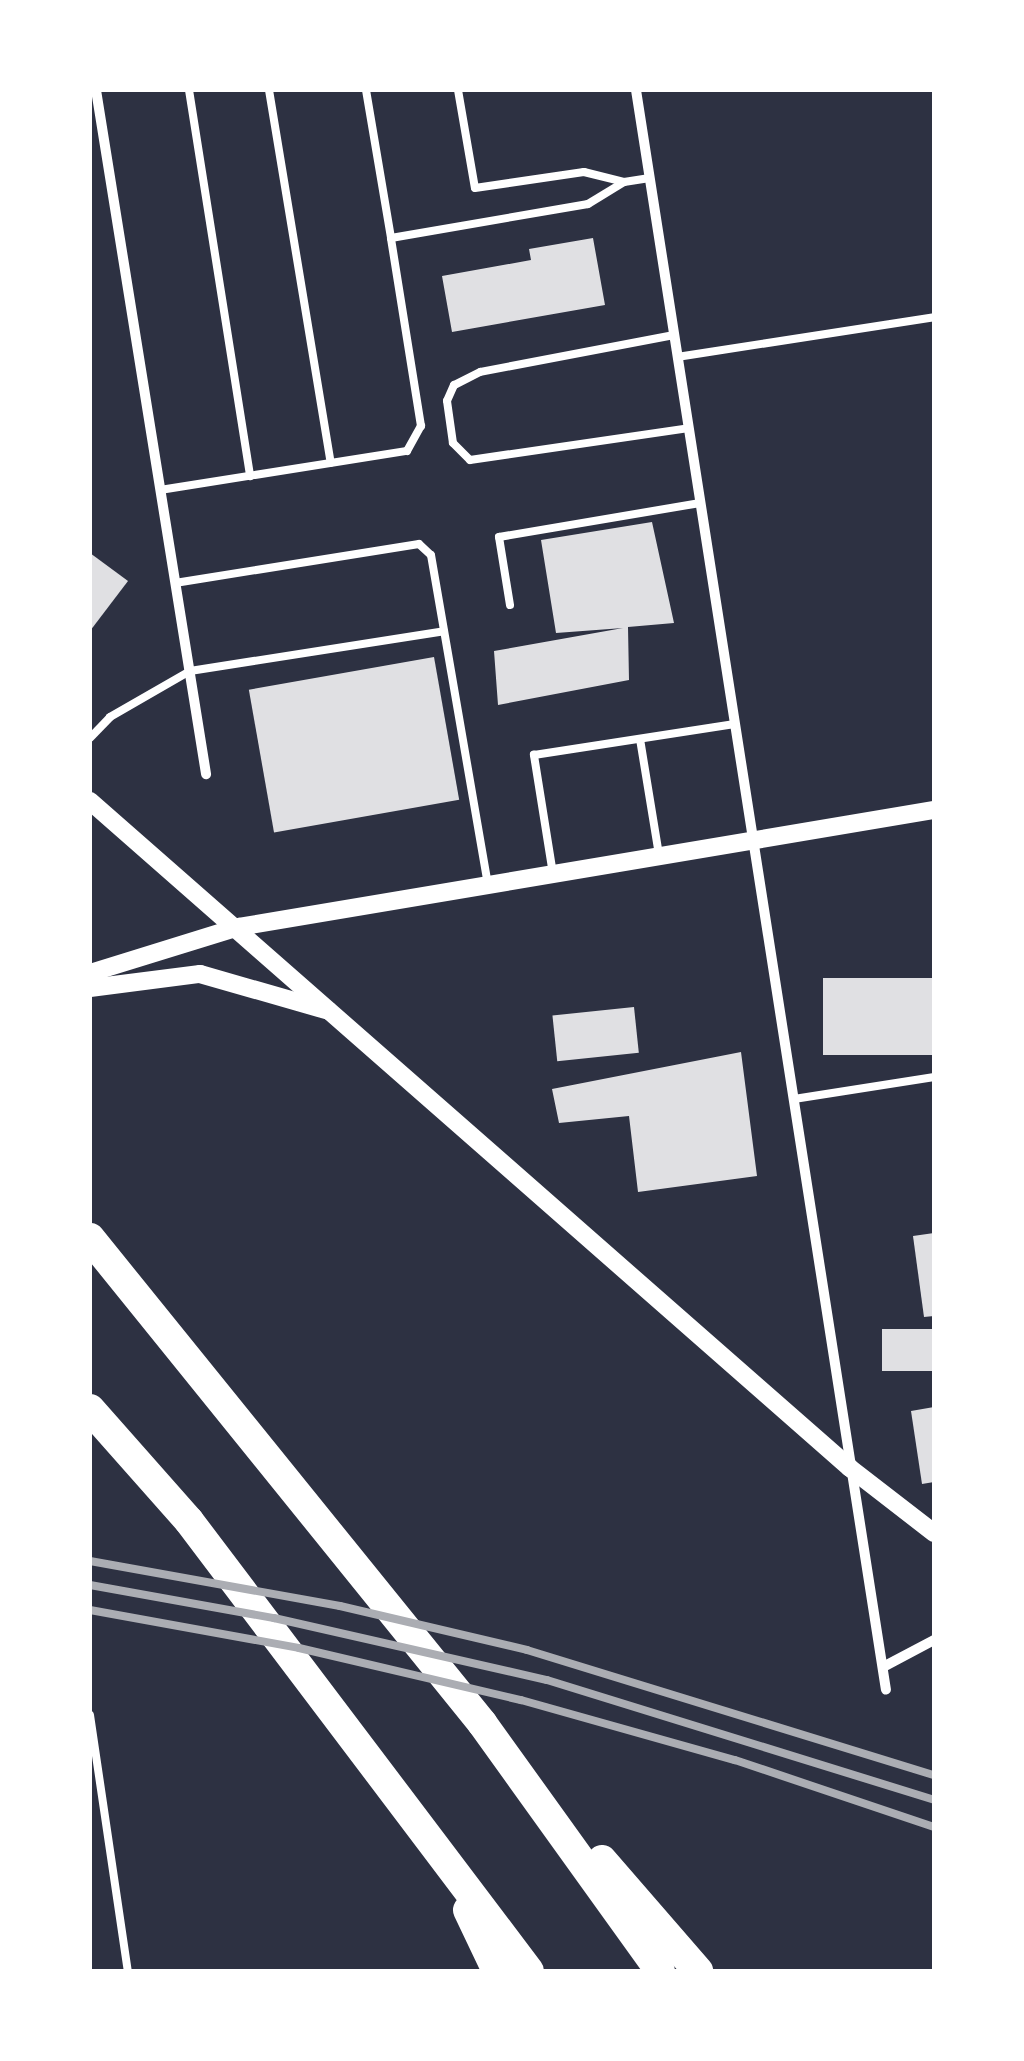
<!DOCTYPE html>
<style>
body{margin:0}
#map{position:relative;width:1024px;height:2061px;overflow:hidden;background:#2d3142;font-family:Raleway,sans-serif}
div>[style]{position:absolute}
.building>*{inset:0;background:#e0e0e3;transform-origin:0 0}
.service>*{height:8px;margin:-4px;padding:0 4px;transform-origin:4px;border-radius:4px;background:#fff}
.minor>*{height:10px;margin:-5px;padding:0 5px;transform-origin:5px;border-radius:5px;background:#fff}
.tertiary>*{height:18px;margin:-9px;padding:0 9px;transform-origin:9px;border-radius:9px;background:#fff}
.motorway>*{height:30px;margin:-15px;padding:0 15px;transform-origin:15px;border-radius:15px;background:#fff}
.rail>*{height:8px;margin:-4px;padding:0 4px;transform-origin:4px;border-radius:4px;background:#abadb3}
span{translate:-50% -50%;white-space:nowrap;text-align:center;line-height:1.15;-webkit-text-stroke:8px #fff;paint-order:stroke}
.frame{position:absolute;inset:0;border:92px solid #fff;pointer-events:none}
</style>
<div id="map">
<div class="building">
<i style="clip-path:polygon(593px 238px,605px 305px,452px 332px,442px 276px,531px 260px,529px 249px)"></i>
<i style="clip-path:polygon(652px 522px,674px 623px,628px 627px,629px 680px,498px 705px,494px 651px,623px 628px,556px 633px,541px 540px)"></i>
<i style="clip-path:polygon(90px 553px,128px 581px,90px 631px)"></i>
<i style="left:434px;top:657px;width:145px;height:188px;rotate:80deg"></i>
<i style="left:934px;top:978px;width:77px;height:111px;rotate:90deg"></i>
<i style="left:634px;top:1007px;width:46px;height:82px;rotate:84deg"></i>
<i style="clip-path:polygon(741px 1052px,757px 1176px,638px 1192px,629px 1116px,559px 1123px,552px 1089px)"></i>
<i style="clip-path:polygon(934px 1233px,934px 1316px,924px 1317px,913px 1236px)"></i>
<i style="left:934px;top:1329px;width:42px;height:52px;rotate:90deg"></i>
<i style="clip-path:polygon(934px 1407px,934px 1482px,922px 1484px,911px 1411px)"></i>
</div>
<div class="service">
<i style="left:189px;top:90px;width:391px;rotate:81deg"></i>
<i style="left:269px;top:90px;width:378px;rotate:80.6deg"></i>
<i style="left:366px;top:90px;width:150px;rotate:80.4deg"></i>
<i style="left:458px;top:90px;width:99px;rotate:80.2deg"></i>
<i style="left:475px;top:188px;width:110px;rotate:-8.4deg"></i>
<i style="left:584px;top:172px;width:41px;rotate:14deg"></i>
<i style="left:674px;top:335px;width:197px;rotate:169.2deg"></i>
<i style="left:480px;top:372px;width:29px;rotate:153deg"></i>
<i style="left:454px;top:385px;width:17px;rotate:114deg"></i>
<i style="left:447px;top:401px;width:42px;rotate:81.9deg"></i>
<i style="left:453px;top:443px;width:24px;rotate:45deg"></i>
<i style="left:470px;top:460px;width:221px;rotate:-8.3deg"></i>
<i style="left:677px;top:357px;width:260px;rotate:-8.8deg"></i>
<i style="left:160px;top:490px;width:250px;rotate:-9deg"></i>
<i style="left:407px;top:451px;width:29px;rotate:-61deg"></i>
<i style="left:421px;top:426px;width:190px;rotate:-99.1deg"></i>
<i style="left:391px;top:238px;width:200px;rotate:-9.8deg"></i>
<i style="left:588px;top:204px;width:42px;rotate:-31.4deg"></i>
<i style="left:624px;top:182px;width:26px;rotate:-9deg"></i>
<i style="left:175px;top:583px;width:247px;rotate:-9.1deg"></i>
<i style="left:419px;top:544px;width:16px;rotate:43deg"></i>
<i style="left:431px;top:555px;width:335px;rotate:80.2deg"></i>
<i style="left:510px;top:605px;width:69px;rotate:-99.2deg"></i>
<i style="left:499px;top:537px;width:204px;rotate:-9.6deg"></i>
<i style="left:90px;top:738px;width:29px;rotate:-46deg"></i>
<i style="left:110px;top:717px;width:92px;rotate:-29.9deg"></i>
<i style="left:190px;top:671px;width:257px;rotate:-8.9deg"></i>
<i style="left:640px;top:739px;width:118px;rotate:80.7deg"></i>
<i style="left:553px;top:874px;width:121px;rotate:-99.1deg"></i>
<i style="left:534px;top:755px;width:203px;rotate:-8.8deg"></i>
<i style="left:794px;top:1099px;width:142px;rotate:-8.9deg"></i>
<i style="left:90px;top:1715px;width:259px;rotate:81.6deg"></i>
</div>
<div class="minor">
<i style="left:96px;top:90px;width:693px;rotate:80.86deg"></i>
<i style="left:636px;top:90px;width:1619px;rotate:81.12deg"></i>
<i style="left:883px;top:1667px;width:58px;rotate:-27.9deg"></i>
</div>
<div class="tertiary">
<i style="left:90px;top:801px;width:1011px;rotate:41.27deg"></i>
<i style="left:850px;top:1468px;width:106px;rotate:37.7deg"></i>
<i style="left:90px;top:973px;width:156px;rotate:-17.2deg"></i>
<i style="left:239px;top:927px;width:705px;rotate:-9.56deg"></i>
<i style="left:90px;top:988px;width:111px;rotate:-7.3deg"></i>
<i style="left:200px;top:974px;width:134px;rotate:16deg"></i>
</div>
<div class="motorway">
<i style="left:90px;top:1238px;width:624px;rotate:51.05deg"></i>
<i style="left:482px;top:1723px;width:305px;rotate:54.3deg"></i>
<i style="left:90px;top:1409px;width:149px;rotate:48.5deg"></i>
<i style="left:189px;top:1521px;width:564px;rotate:52.93deg"></i>
<i style="left:602px;top:1860px;width:147px;rotate:49.1deg"></i>
<i style="left:468px;top:1910px;width:68px;rotate:64.6deg"></i>
</div>
<div class="rail">
<i style="left:90px;top:1561px;width:254px;rotate:10.2deg"></i>
<i style="left:340px;top:1606px;width:192px;rotate:13.2deg"></i>
<i style="left:527px;top:1650px;width:426px;rotate:17.1deg"></i>
<i style="left:90px;top:1585px;width:187px;rotate:10.2deg"></i>
<i style="left:274px;top:1618px;width:280px;rotate:12.8deg"></i>
<i style="left:547px;top:1680px;width:405px;rotate:17.2deg"></i>
<i style="left:90px;top:1610px;width:212px;rotate:10.3deg"></i>
<i style="left:299px;top:1648px;width:228px;rotate:13.2deg"></i>
<i style="left:521px;top:1700px;width:222px;rotate:15.7deg"></i>
<i style="left:735px;top:1760px;width:210px;rotate:18.6deg"></i>
</div>
<div class="frame"></div>
</div>
